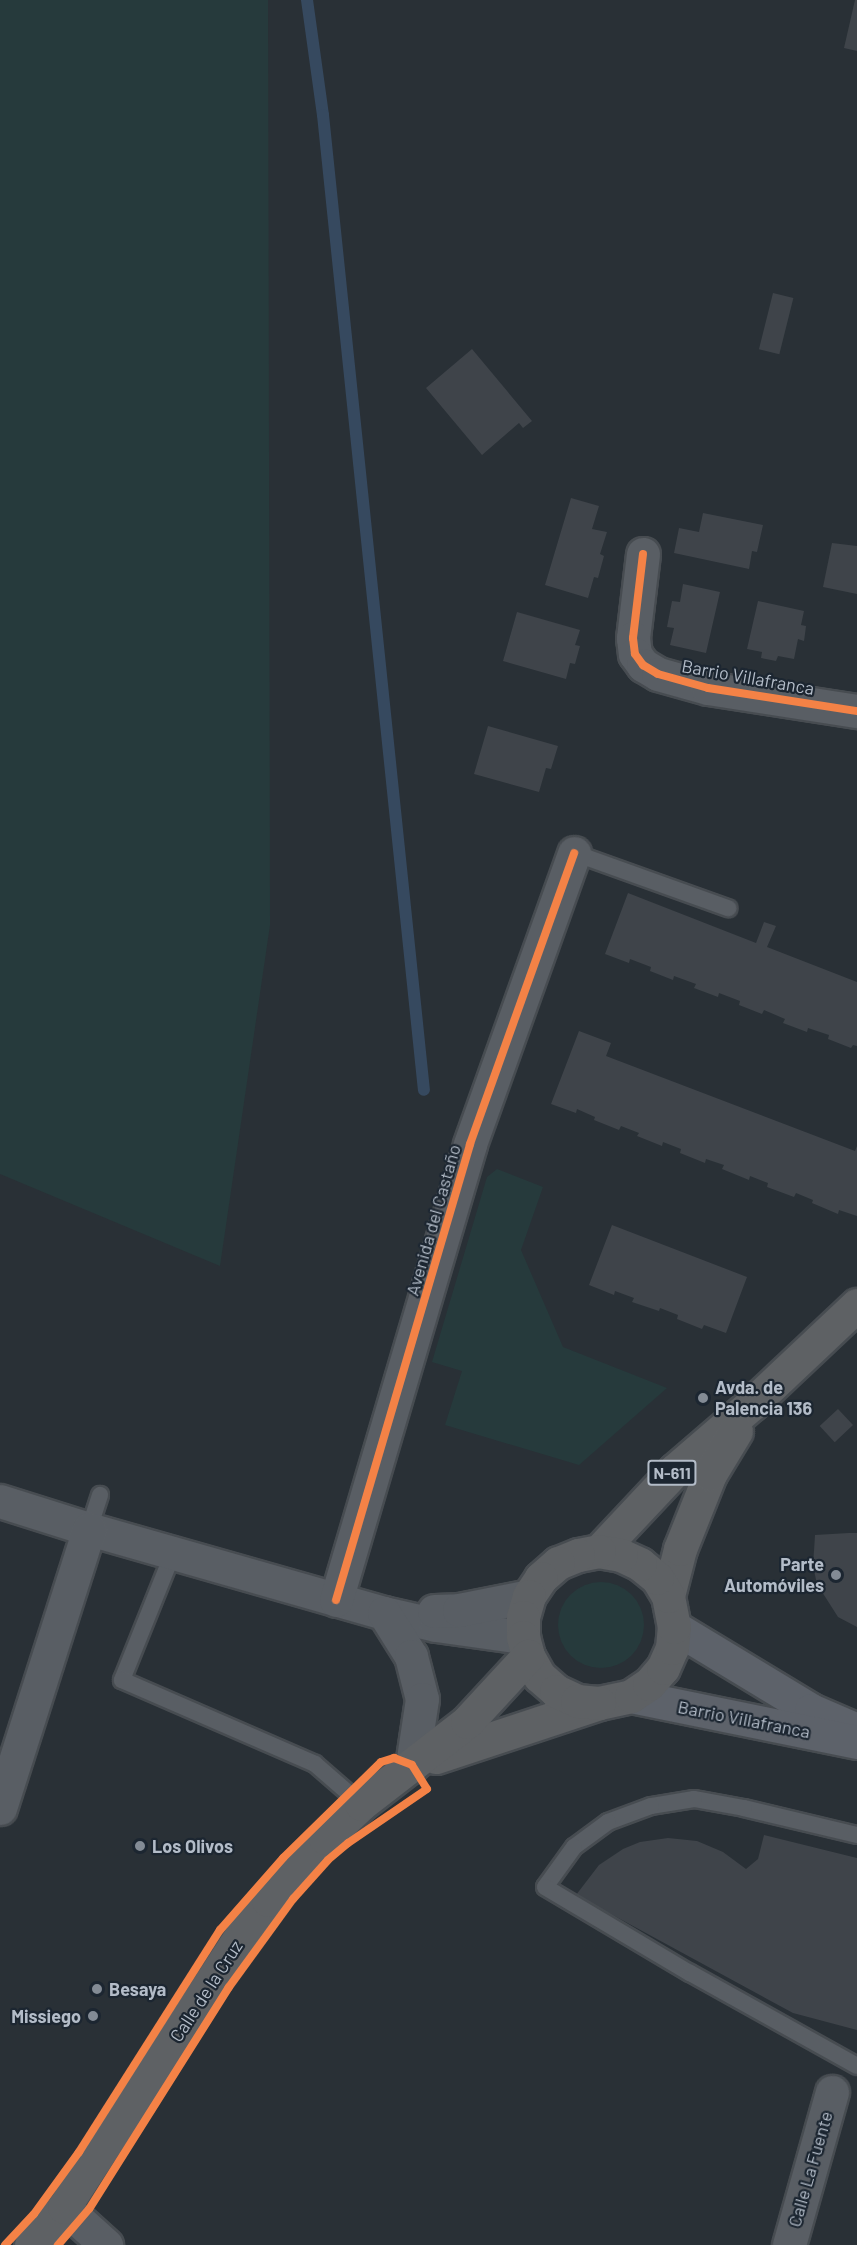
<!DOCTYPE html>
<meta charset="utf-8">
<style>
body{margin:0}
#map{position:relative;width:857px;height:2245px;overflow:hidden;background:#293036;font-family:Barlow,sans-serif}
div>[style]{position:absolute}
.green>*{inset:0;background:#263a3c}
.round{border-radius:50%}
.stream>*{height:12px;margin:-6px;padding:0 6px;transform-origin:6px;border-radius:6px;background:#36495f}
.building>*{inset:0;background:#3f444a;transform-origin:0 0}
.roads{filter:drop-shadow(2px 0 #474c51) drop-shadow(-2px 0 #474c51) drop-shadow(0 2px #474c51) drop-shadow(0 -2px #474c51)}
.lane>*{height:16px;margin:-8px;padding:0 8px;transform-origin:8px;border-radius:8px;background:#595e64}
.street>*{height:33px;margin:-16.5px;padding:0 16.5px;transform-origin:16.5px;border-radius:16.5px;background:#595e64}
.secondary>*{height:33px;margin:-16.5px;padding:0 16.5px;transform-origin:16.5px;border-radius:16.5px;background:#5d626a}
.highway>*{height:33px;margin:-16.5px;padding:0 16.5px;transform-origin:16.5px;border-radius:16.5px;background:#5e6164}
.cycleway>*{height:8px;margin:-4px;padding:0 4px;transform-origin:4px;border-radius:4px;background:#f48246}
.dots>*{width:16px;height:16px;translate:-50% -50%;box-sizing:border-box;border:3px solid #1c2631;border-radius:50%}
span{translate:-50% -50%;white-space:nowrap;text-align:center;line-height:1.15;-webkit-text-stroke:4.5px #1c2631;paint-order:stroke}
.shield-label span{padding:2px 4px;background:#1c2631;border:2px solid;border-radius:4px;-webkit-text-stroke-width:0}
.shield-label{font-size:16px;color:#b3bcc8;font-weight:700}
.street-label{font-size:18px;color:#b3bcc8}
.poi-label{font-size:18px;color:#b3bcc8;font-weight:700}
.left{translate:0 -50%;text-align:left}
.right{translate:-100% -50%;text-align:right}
</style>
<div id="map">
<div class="green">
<i style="clip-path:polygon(0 0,268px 0,270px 925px,220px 1266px,0 1174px)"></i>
<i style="clip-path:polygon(497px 1169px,543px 1187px,521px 1250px,563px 1347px,667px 1388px,579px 1465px,445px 1425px,462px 1371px,432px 1362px,487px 1177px)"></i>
<i class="round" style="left:558px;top:1582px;width:86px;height:86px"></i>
</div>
<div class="stream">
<i style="left:307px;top:0;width:116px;rotate:82.1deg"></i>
<i style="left:323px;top:115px;width:980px;rotate:84.09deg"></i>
</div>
<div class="building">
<i style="clip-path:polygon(855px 0,857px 0,857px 51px,844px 48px)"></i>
<i style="left:773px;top:293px;width:21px;height:58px;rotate:14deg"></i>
<i style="clip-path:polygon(472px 349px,532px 421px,523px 428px,519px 423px,482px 455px,426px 388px)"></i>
<i style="clip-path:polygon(571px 498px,599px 506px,592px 529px,607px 532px,600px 554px,604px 556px,598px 578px,594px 577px,588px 598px,545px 585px)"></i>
<i style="clip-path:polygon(703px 513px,763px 525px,757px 552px,752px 551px,749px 569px,674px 553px,679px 528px,699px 532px)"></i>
<i style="clip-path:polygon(832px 543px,857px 546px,857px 594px,823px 587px)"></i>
<i style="clip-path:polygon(683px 584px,720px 592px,706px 653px,670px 645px,674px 628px,667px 627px,672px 601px,680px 602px)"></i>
<i style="clip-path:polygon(758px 601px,804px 611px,801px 625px,806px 626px,805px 634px,804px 641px,798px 639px,794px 659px,778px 656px,776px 661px,761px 658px,762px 652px,747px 649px)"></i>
<i style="clip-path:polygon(517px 612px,580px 630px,575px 645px,580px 646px,575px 664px,570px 663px,566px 679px,503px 661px)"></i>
<i style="clip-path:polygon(488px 726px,558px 746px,551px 769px,546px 768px,539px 792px,474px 774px)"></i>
<i style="clip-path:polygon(628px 893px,756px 943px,764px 922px,776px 926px,767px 947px,857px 982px,857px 1046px,853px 1045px,851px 1048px,828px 1039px,829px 1035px,808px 1028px,807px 1032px,783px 1023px,785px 1019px,764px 1010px,762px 1014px,739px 1005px,740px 1001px,719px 993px,718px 997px,694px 988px,696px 984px,674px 976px,673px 980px,650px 971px,651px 967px,630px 959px,629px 963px,605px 954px)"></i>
<i style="clip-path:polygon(579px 1031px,611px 1043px,606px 1056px,855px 1151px,857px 1146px,857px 1216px,839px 1210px,838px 1214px,812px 1203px,813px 1200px,796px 1193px,794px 1197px,767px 1187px,768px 1183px,750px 1176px,749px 1180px,722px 1169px,724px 1165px,706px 1159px,705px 1163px,680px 1153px,681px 1149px,663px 1142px,662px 1146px,637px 1136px,639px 1133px,621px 1126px,619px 1130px,594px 1120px,595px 1117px,577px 1109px,576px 1113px,551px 1104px)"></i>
<i style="clip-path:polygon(612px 1225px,747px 1277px,726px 1333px,704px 1325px,702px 1329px,677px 1319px,678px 1315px,660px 1308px,659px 1311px,632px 1302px,634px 1298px,615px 1291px,614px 1295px,589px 1285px)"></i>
<i style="left:838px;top:1409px;width:22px;height:25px;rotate:47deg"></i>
<i style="clip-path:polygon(849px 1533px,857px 1533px,857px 1627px,838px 1617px,817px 1584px,813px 1566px,815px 1535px)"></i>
<i style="clip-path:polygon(764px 1835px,857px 1858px,857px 2030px,793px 2013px,576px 1895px,599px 1865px,623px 1849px,640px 1842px,668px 1838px,697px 1841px,723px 1852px,746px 1869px,758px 1859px)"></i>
</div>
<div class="roads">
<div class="lane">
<i style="left:574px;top:853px;width:164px;rotate:19.7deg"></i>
<i style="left:89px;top:1529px;width:36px;rotate:-72deg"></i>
<i style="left:173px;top:1553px;width:137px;rotate:111.9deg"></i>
<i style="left:122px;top:1680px;width:210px;rotate:23.5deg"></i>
<i style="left:315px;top:1764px;width:61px;rotate:41deg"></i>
<i style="left:857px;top:1835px;width:116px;rotate:-166.6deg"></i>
<i style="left:744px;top:1808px;width:51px;rotate:-169.8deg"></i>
<i style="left:694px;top:1799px;width:44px;rotate:170.8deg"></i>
<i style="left:651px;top:1806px;width:46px;rotate:159.6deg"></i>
<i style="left:608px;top:1822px;width:42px;rotate:143.7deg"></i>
<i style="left:574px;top:1847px;width:49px;rotate:125.9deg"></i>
<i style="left:545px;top:1887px;width:169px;rotate:30.7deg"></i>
<i style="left:690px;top:1973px;width:191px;rotate:29.1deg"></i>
</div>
<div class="street">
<i style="left:643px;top:554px;width:85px;rotate:96.8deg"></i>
<i style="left:633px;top:638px;width:16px;rotate:83deg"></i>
<i style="left:635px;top:654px;width:14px;rotate:54deg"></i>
<i style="left:643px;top:665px;width:17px;rotate:31deg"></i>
<i style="left:658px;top:674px;width:52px;rotate:15.6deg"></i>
<i style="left:708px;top:688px;width:151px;rotate:8.8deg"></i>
<i style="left:0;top:1501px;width:93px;rotate:17.5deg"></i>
<i style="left:89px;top:1529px;width:307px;rotate:15.9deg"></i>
<i style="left:384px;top:1613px;width:53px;rotate:13deg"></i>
<i style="left:436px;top:1625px;width:88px;rotate:7.9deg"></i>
<i style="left:336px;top:1600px;width:475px;rotate:-73.6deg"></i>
<i style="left:470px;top:1144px;width:309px;rotate:-70.3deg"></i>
<i style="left:434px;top:1611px;width:25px;rotate:-2deg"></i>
<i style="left:459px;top:1610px;width:71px;rotate:-11.3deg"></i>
<i style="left:384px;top:1613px;width:51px;rotate:57.9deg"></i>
<i style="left:411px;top:1656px;width:44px;rotate:75.7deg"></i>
<i style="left:422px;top:1699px;width:67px;rotate:98.6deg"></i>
<i style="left:0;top:1808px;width:293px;rotate:-72.3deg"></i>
<i style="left:64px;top:2207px;width:57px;rotate:42.1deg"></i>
<i style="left:789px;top:2245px;width:159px;rotate:-74.3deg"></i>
</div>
<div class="secondary">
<i style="left:674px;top:1627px;width:160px;rotate:31.2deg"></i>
<i style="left:811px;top:1710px;width:43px;rotate:23.6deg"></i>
<i style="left:631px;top:1696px;width:231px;rotate:11.5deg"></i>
</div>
<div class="highway">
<i style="left:599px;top:1551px;width:111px;rotate:-46.8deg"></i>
<i style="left:675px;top:1470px;width:103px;rotate:-40.7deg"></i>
<i style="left:753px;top:1403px;width:143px;rotate:-43.3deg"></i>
<i style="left:668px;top:1596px;width:49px;rotate:-75.7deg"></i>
<i style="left:680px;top:1549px;width:81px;rotate:-68.2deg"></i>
<i style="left:710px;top:1474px;width:50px;rotate:-58.8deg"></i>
<i style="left:436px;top:1757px;width:172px;rotate:-18.3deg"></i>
<i style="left:599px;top:1703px;width:33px;rotate:-12deg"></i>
<i style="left:631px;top:1696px;width:22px;rotate:-34deg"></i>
<i style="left:649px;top:1684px;width:21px;rotate:-49deg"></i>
<i style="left:663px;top:1668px;width:22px;rotate:-66deg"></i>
<i style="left:672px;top:1648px;width:21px;rotate:-85deg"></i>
<i style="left:674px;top:1627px;width:32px;rotate:-101deg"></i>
<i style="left:668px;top:1596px;width:21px;rotate:-121deg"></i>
<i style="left:657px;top:1578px;width:22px;rotate:-141deg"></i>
<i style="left:640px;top:1564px;width:21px;rotate:-155deg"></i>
<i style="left:621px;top:1555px;width:22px;rotate:-170deg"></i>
<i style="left:599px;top:1551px;width:21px;rotate:169deg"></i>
<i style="left:578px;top:1555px;width:22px;rotate:158deg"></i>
<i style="left:558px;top:1563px;width:23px;rotate:139deg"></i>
<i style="left:541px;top:1578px;width:22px;rotate:124deg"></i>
<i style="left:529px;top:1596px;width:22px;rotate:106deg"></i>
<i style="left:523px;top:1617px;width:20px;rotate:90deg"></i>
<i style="left:523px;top:1637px;width:20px;rotate:75deg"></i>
<i style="left:528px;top:1656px;width:23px;rotate:61deg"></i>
<i style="left:539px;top:1676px;width:23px;rotate:41deg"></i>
<i style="left:556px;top:1691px;width:23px;rotate:25deg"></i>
<i style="left:577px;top:1701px;width:22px;rotate:5deg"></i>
<i style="left:31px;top:2245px;width:50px;rotate:-49deg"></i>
<i style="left:64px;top:2207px;width:335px;rotate:-56.9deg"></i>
<i style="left:247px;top:1926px;width:33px;rotate:-51deg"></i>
<i style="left:268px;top:1900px;width:84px;rotate:-47.4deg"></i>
<i style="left:325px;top:1838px;width:50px;rotate:-43.4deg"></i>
<i style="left:361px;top:1804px;width:134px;rotate:-37.7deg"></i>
<i style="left:467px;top:1722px;width:90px;rotate:-47.3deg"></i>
</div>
</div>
<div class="cycleway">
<i style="left:643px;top:554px;width:85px;rotate:96.8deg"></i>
<i style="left:633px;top:638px;width:16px;rotate:83deg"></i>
<i style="left:635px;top:654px;width:14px;rotate:54deg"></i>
<i style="left:643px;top:665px;width:17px;rotate:31deg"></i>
<i style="left:658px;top:674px;width:52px;rotate:15.6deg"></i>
<i style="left:708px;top:688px;width:151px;rotate:8.8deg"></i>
<i style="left:336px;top:1600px;width:475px;rotate:-73.6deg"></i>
<i style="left:470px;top:1144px;width:309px;rotate:-70.3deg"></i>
<i style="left:5px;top:2245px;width:42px;rotate:-46.9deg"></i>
<i style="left:34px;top:2214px;width:77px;rotate:-54deg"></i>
<i style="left:79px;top:2152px;width:263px;rotate:-57.6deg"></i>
<i style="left:220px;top:1930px;width:96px;rotate:-48.8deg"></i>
<i style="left:283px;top:1858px;width:137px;rotate:-44.4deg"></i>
<i style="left:381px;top:1762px;width:14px;rotate:-17deg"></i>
<i style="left:394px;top:1758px;width:19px;rotate:21deg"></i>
<i style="left:412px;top:1765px;width:28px;rotate:58deg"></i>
<i style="left:427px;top:1789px;width:96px;rotate:145.6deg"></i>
<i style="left:348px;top:1843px;width:26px;rotate:140deg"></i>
<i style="left:328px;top:1860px;width:52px;rotate:131.9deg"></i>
<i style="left:293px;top:1899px;width:109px;rotate:126deg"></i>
<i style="left:229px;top:1987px;width:262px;rotate:122.2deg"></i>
<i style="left:89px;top:2209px;width:48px;rotate:130.7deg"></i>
</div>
<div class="dots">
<i style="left:703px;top:1398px;background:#838b95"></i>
<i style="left:836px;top:1575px;background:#838b95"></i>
<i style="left:140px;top:1846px;background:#838b95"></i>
<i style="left:97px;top:1989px;background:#838b95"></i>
<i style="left:93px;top:2016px;background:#838b95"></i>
</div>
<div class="shield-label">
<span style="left:672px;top:1473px">N-611</span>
</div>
<div class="street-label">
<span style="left:748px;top:677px;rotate:10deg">Barrio Villafranca</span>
<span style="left:433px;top:1220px;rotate:-74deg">Avenida del Castaño</span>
<span style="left:744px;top:1719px;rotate:11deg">Barrio Villafranca</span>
<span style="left:206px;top:1991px;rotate:-57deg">Calle de la Cruz</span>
<span style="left:810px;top:2169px;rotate:-74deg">Calle La Fuente</span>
</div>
<div class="poi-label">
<span class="left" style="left:715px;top:1398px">Avda. de<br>Palencia 136</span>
<span class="right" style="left:824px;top:1575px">Parte<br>Automóviles</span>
<span class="left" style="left:152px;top:1846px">Los Olivos</span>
<span class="left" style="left:109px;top:1989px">Besaya</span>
<span class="right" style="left:81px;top:2016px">Missiego</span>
</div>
</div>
